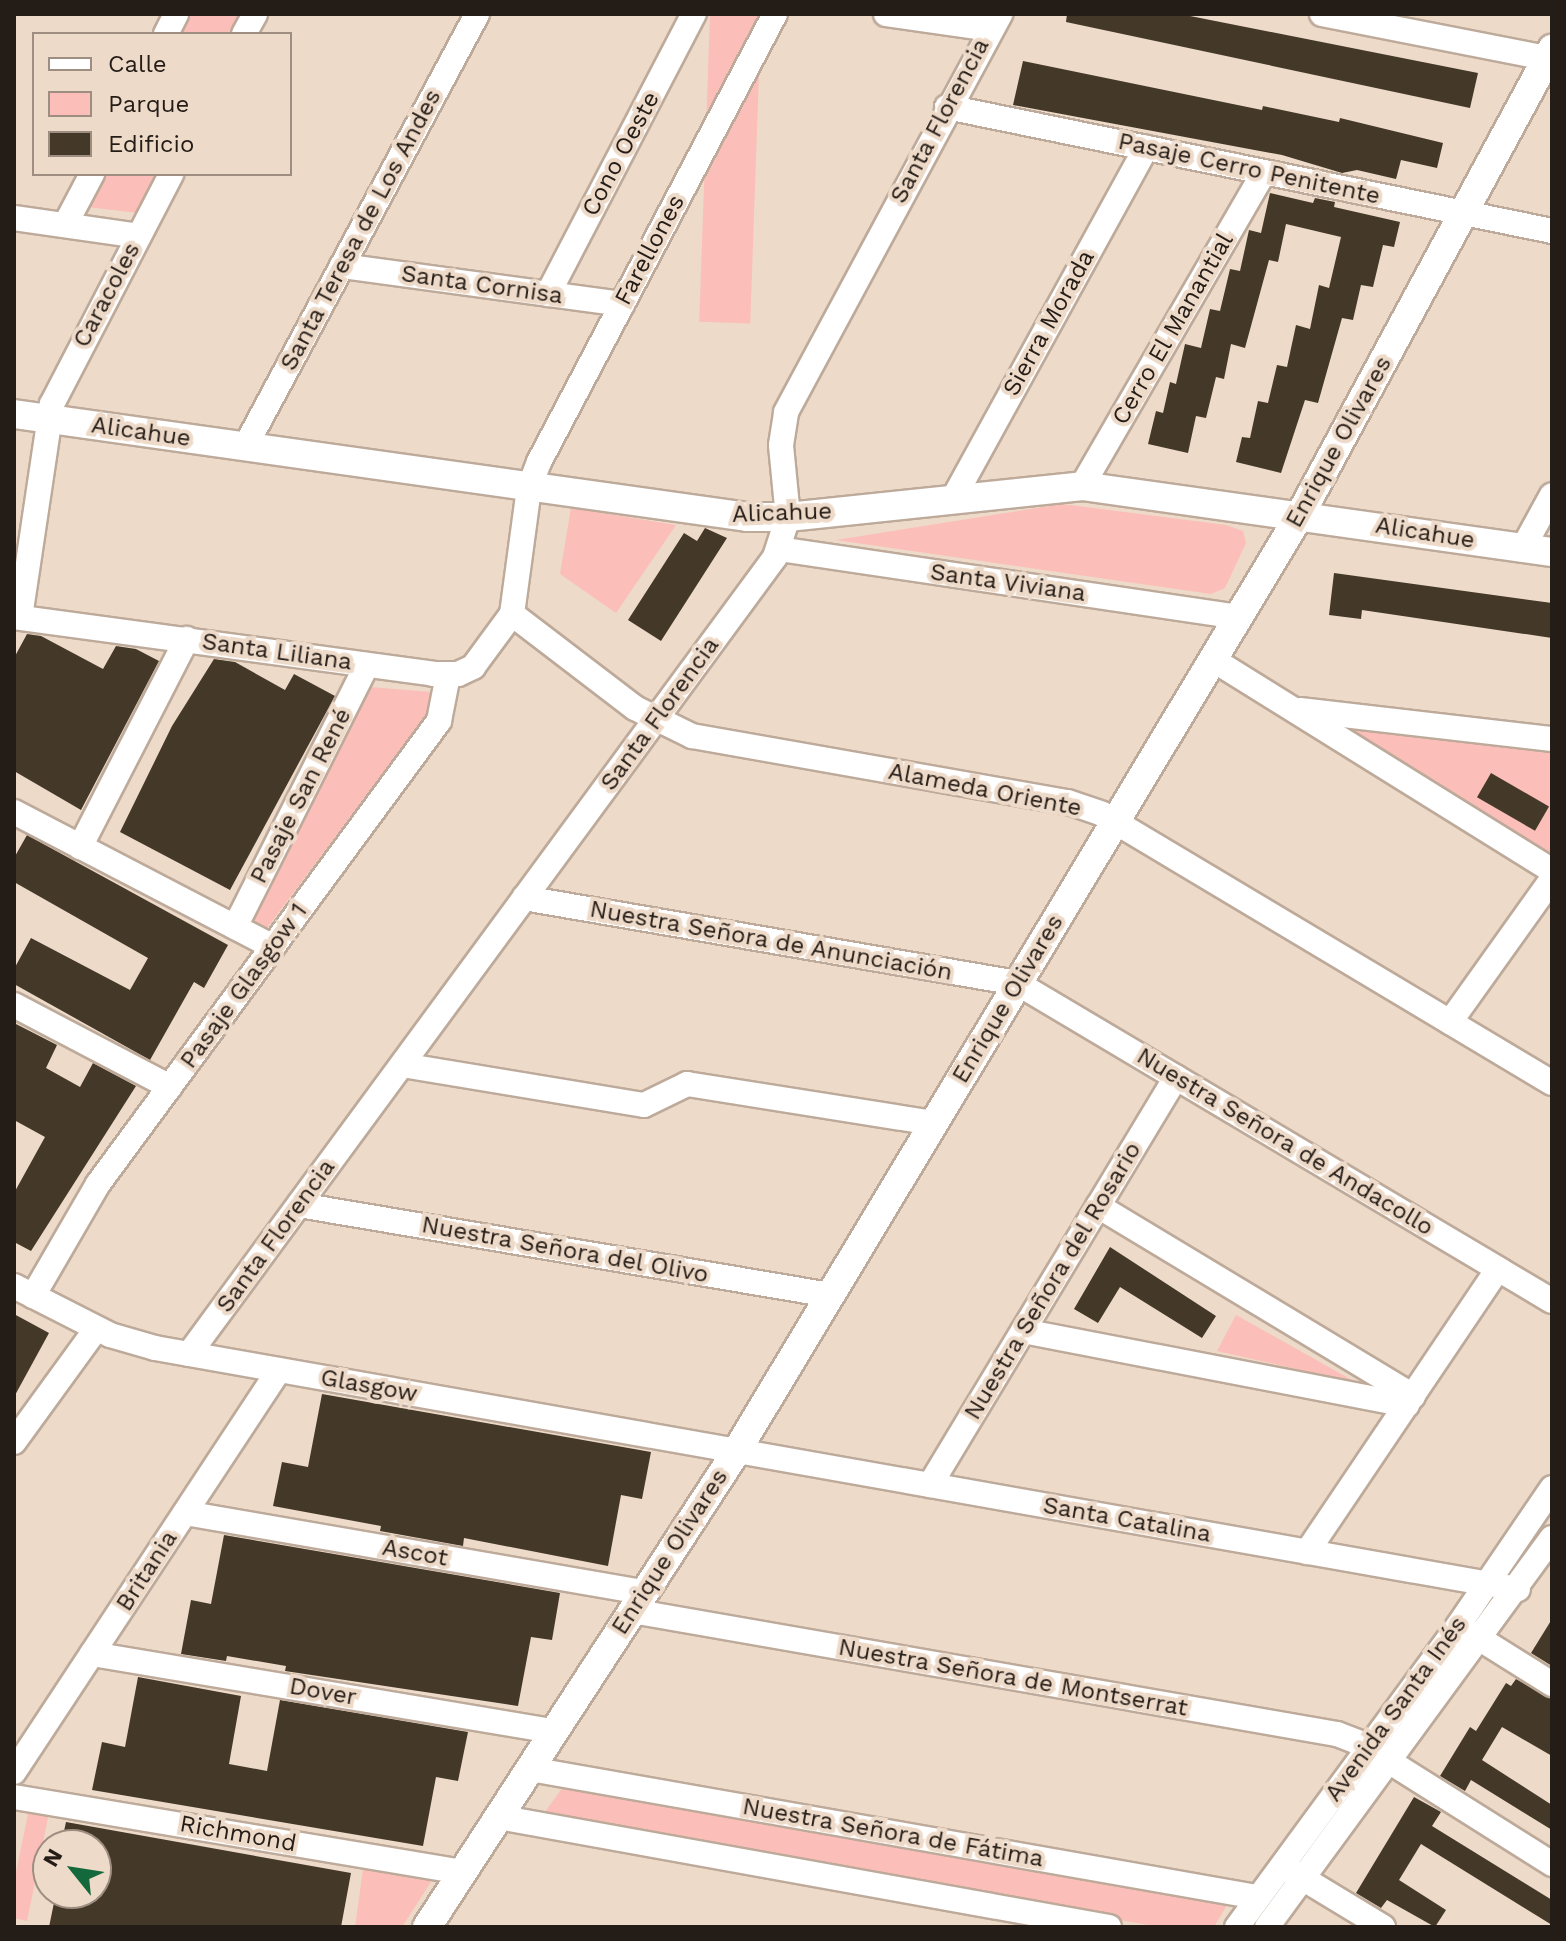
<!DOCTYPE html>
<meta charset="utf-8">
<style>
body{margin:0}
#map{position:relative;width:1566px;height:1941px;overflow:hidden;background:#eedac9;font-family:"Work Sans",sans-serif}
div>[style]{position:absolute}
.green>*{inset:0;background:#fbbeb8;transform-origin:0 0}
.building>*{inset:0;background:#443928;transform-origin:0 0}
.roads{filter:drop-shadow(2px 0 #bdaa9a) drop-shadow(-2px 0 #bdaa9a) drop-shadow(0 2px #bdaa9a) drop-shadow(0 -2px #bdaa9a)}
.minor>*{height:24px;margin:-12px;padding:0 12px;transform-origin:12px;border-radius:12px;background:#fff}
.tertiary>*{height:28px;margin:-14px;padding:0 14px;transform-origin:14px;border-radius:14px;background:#fff}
span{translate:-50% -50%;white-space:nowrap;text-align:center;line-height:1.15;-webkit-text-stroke:8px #eedac9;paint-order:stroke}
.street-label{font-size:24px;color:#241c16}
.frame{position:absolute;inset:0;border:16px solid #241c16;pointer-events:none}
.legend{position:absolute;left:32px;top:32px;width:260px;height:144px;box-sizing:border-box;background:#eedac9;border:2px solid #9d8e81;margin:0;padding:10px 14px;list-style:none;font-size:24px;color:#241c16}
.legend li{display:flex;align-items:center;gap:16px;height:40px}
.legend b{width:40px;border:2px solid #9d8e81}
.north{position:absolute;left:32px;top:1829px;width:80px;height:80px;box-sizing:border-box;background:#eedac9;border:2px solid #9d8e81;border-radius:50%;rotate:300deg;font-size:22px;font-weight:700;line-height:32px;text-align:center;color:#241c16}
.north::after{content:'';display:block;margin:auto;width:28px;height:36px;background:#13693b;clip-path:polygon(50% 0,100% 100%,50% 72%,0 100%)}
</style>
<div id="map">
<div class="green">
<i style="clip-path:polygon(191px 14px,244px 14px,233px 34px,180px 34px)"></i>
<i style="left:710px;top:14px;width:51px;height:308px;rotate:2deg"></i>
<i style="clip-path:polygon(104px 174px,158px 174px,138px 213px,87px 207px)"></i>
<i style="clip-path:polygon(1062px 504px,1226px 525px,1243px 531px,1246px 543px,1225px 588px,1211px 594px,836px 540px)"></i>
<i style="clip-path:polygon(571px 508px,676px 525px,616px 613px,560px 574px)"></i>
<i style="clip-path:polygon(369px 687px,432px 692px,435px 703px,267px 928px,248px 918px)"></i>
<i style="clip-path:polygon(1345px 727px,1552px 747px,1552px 857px,1549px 857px)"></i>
<i style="clip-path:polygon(1236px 1315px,1357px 1383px,1217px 1351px)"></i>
<i style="clip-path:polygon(563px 1787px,1230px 1900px,1214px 1927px,1160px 1927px,540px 1819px)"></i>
<i style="clip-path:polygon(29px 1809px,49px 1813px,27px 1921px,14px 1918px,14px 1882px)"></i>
<i style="clip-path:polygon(364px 1862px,436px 1874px,402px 1927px,355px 1927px)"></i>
</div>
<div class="building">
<i style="clip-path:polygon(1067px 14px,1180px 14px,1478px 73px,1470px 108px,1066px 22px)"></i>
<i style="clip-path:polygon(1023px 61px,1262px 110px,1263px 106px,1339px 122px,1340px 118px,1443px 143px,1437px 168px,1401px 160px,1396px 179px,1357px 170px,1342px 173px,1282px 155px,1013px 105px)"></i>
<i style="clip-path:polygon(1270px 193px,1313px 203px,1315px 198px,1335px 202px,1334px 207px,1400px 222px,1394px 247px,1383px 245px,1373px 287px,1361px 285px,1353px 320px,1342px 318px,1318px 403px,1305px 400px,1281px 473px,1236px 462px,1242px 437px,1250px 438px,1258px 401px,1268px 403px,1277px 365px,1287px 367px,1296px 325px,1310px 329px,1319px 285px,1329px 288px,1341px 237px,1286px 224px,1278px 262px,1269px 260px,1245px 348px,1231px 344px,1224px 379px,1216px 377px,1206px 418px,1196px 416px,1188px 453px,1148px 444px,1156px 411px,1163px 413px,1170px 382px,1176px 384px,1185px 344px,1201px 348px,1210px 309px,1220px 311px,1230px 269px,1240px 271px,1249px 230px,1261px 233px)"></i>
<i style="clip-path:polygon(705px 528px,727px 538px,661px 641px,628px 620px,684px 533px,697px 541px)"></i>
<i style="clip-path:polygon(1334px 573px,1552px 603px,1552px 638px,1362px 610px,1361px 619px,1329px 615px)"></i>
<i style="clip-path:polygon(27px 634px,41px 636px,103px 669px,116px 646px,136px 649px,159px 661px,81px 810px,14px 771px,14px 658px)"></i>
<i style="clip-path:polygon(214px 659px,235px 662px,285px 690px,294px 674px,335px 696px,230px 890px,120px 832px,172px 726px)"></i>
<i style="left:1491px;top:773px;width:67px;height:28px;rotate:30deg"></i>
<i style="clip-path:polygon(27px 835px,228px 945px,204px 988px,194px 982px,150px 1060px,14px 984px,14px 969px,31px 938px,130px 990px,148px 958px,14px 882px,14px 858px)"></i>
<i style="clip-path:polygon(14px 1023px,57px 1045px,46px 1068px,80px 1087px,93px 1063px,136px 1086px,31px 1251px,14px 1242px,14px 1193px,45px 1137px,14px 1120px)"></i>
<i style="clip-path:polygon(1110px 1247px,1216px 1316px,1202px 1338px,1120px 1287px,1098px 1323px,1074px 1309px)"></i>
<i style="clip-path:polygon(14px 1314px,49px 1333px,14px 1397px)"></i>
<i style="clip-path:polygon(322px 1394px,651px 1452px,642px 1499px,621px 1495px,608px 1566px,464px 1538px,463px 1546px,380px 1531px,381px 1526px,273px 1506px,282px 1462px,308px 1467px)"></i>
<i style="clip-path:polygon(224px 1535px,560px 1593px,552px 1640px,531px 1637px,518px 1706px,285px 1671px,286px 1666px,227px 1656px,226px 1661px,181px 1654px,191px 1600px,211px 1604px)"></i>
<i style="clip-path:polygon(1552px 1619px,1552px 1666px,1531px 1653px)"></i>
<i style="clip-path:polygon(138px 1677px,241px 1696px,229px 1764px,267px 1771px,280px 1700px,468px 1732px,458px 1781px,436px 1777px,423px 1846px,92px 1790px,102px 1742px,125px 1747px)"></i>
<i style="clip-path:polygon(1516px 1679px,1552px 1699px,1552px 1756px,1502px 1727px,1482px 1760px,1552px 1805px,1552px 1830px,1471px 1780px,1465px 1791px,1440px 1776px,1470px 1727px,1476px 1731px,1506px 1683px,1511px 1686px)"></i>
<i style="clip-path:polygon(1414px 1797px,1441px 1812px,1432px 1826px,1552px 1900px,1552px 1925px,1421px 1844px,1399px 1880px,1446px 1910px,1435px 1927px,1387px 1900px,1381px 1908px,1356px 1893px)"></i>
<i style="clip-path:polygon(66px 1822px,351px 1873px,341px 1927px,49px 1927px,56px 1893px,96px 1893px,96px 1845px,61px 1845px)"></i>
</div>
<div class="roads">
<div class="minor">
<i style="left:886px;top:14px;width:105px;rotate:8.2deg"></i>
<i style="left:1322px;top:14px;width:234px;rotate:11.1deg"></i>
<i style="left:166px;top:34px;width:22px;rotate:-63deg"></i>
<i style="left:244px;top:34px;width:23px;rotate:-61deg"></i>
<i style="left:947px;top:107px;width:618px;rotate:11.58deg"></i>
<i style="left:14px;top:218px;width:126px;rotate:8.2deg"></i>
<i style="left:65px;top:225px;width:58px;rotate:-62.1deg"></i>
<i style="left:342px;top:266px;width:283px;rotate:7.7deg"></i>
<i style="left:548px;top:294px;width:316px;rotate:-62.5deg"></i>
<i style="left:245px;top:447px;width:491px;rotate:-61.8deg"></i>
<i style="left:1082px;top:486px;width:363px;rotate:-59.9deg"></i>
<i style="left:953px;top:499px;width:401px;rotate:-61.2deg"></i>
<i style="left:1523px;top:548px;width:60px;rotate:-61.3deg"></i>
<i style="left:779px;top:549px;width:464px;rotate:8.4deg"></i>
<i style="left:512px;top:614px;width:155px;rotate:37.4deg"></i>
<i style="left:635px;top:708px;width:64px;rotate:26.2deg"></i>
<i style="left:692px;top:736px;width:382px;rotate:10deg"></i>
<i style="left:1068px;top:802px;width:36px;rotate:19deg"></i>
<i style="left:1102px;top:814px;width:524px;rotate:30.87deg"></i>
<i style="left:14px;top:617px;width:423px;rotate:7.7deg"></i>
<i style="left:433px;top:674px;width:25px"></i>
<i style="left:458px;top:674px;width:17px;rotate:-25deg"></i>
<i style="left:473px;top:667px;width:66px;rotate:-53.7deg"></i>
<i style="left:512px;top:614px;width:127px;rotate:-82.3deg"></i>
<i style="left:529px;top:488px;width:28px;rotate:-69deg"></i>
<i style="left:539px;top:462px;width:506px;rotate:-62.22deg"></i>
<i style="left:20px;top:617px;width:215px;rotate:-81.5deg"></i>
<i style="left:52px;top:404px;width:259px;rotate:-62.6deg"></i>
<i style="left:1212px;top:659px;width:401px;rotate:31.9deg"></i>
<i style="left:1300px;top:710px;width:254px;rotate:6.6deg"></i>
<i style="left:14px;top:812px;width:292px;rotate:27.5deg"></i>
<i style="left:80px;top:847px;width:234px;rotate:-62.8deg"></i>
<i style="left:524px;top:898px;width:500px;rotate:9.78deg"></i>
<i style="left:1017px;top:983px;width:622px;rotate:30.73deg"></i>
<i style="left:235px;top:927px;width:293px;rotate:-63.3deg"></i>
<i style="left:14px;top:1005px;width:176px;rotate:27.7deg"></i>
<i style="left:1450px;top:1022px;width:176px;rotate:-54.5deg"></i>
<i style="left:402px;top:1065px;width:245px;rotate:9.4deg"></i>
<i style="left:644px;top:1105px;width:48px;rotate:-26deg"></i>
<i style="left:687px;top:1084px;width:250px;rotate:9deg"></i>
<i style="left:299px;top:1205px;width:539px;rotate:9.62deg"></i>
<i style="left:1098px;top:1206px;width:368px;rotate:31.1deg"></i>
<i style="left:14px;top:1286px;width:108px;rotate:27deg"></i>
<i style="left:110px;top:1335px;width:47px;rotate:16.1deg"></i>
<i style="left:155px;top:1348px;width:1384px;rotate:10.03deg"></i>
<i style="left:33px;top:1296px;width:129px;rotate:-59.9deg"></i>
<i style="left:98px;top:1184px;width:575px;rotate:-53.63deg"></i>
<i style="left:439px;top:721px;width:47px;rotate:-78.9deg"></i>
<i style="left:1023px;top:1331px;width:391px;rotate:10.9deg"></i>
<i style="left:189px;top:1354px;width:989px;rotate:-53.67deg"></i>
<i style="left:775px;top:557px;width:42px;rotate:-72deg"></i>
<i style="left:788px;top:517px;width:72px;rotate:-95.6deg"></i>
<i style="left:781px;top:445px;width:33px;rotate:-81deg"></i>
<i style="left:786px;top:412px;width:452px;rotate:-61.7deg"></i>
<i style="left:14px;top:1442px;width:140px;rotate:-54deg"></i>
<i style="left:930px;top:1485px;width:476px;rotate:-58.9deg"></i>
<i style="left:185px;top:1513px;width:466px;rotate:9.8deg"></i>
<i style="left:1307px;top:1552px;width:341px;rotate:-56deg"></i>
<i style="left:632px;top:1611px;width:716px;rotate:9.9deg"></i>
<i style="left:1337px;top:1734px;width:25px;rotate:21deg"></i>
<i style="left:1360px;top:1743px;width:227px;rotate:32.2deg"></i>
<i style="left:1469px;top:1632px;width:98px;rotate:32.1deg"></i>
<i style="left:92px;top:1654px;width:468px;rotate:9.5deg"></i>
<i style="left:530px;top:1769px;width:738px;rotate:9.99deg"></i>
<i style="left:14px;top:1772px;width:481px;rotate:-56.6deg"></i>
<i style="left:14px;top:1797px;width:454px;rotate:9.5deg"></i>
<i style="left:498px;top:1817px;width:621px;rotate:10.21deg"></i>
<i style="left:1289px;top:1870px;width:110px;rotate:31.2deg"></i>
<i style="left:1237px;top:1927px;width:373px;rotate:-53.7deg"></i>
<i style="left:1458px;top:1626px;width:167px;rotate:-55.7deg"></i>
<i style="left:1267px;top:1927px;width:482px;rotate:-53.8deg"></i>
</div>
<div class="tertiary">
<i style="left:14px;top:414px;width:740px;rotate:8deg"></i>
<i style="left:747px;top:517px;width:41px"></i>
<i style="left:788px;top:517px;width:296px;rotate:-6deg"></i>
<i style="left:1082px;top:486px;width:475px;rotate:8deg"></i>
<i style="left:427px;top:1927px;width:567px;rotate:-56.95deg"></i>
<i style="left:736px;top:1452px;width:1094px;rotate:-58.96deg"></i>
<i style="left:1300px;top:515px;width:530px;rotate:-61.6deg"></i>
</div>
</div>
<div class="street-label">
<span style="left:940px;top:121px;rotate:-62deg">Santa Florencia</span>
<span style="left:621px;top:154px;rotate:-62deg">Cono Oeste</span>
<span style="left:1249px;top:169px;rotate:12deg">Pasaje Cerro Penitente</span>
<span style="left:361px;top:230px;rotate:-62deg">Santa Teresa de Los Andes</span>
<span style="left:650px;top:250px;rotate:-62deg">Farellones</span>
<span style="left:482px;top:285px;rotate:8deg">Santa Cornisa</span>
<span style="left:107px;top:295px;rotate:-62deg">Caracoles</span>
<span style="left:1049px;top:323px;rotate:-61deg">Sierra Morada</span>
<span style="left:1173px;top:329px;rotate:-60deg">Cerro El Manantial</span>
<span style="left:141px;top:432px;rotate:8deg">Alicahue</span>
<span style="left:1339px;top:442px;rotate:-61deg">Enrique Olivares</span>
<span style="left:782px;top:513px;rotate:-2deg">Alicahue</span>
<span style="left:1425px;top:533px;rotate:9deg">Alicahue</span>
<span style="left:1008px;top:583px;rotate:8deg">Santa Viviana</span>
<span style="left:277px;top:652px;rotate:8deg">Santa Liliana</span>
<span style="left:660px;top:714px;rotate:-54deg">Santa Florencia</span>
<span style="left:985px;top:790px;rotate:11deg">Alameda Oriente</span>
<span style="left:301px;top:796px;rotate:-63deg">Pasaje San René</span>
<span style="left:771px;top:941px;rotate:10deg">Nuestra Señora de Anunciación</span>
<span style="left:244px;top:986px;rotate:-54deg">Pasaje Glasgow 1</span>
<span style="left:1008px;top:999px;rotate:-59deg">Enrique Olivares</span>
<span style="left:1285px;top:1142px;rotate:31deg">Nuestra Señora de Andacollo</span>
<span style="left:276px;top:1236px;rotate:-54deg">Santa Florencia</span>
<span style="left:565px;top:1250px;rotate:10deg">Nuestra Señora del Olivo</span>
<span style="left:1053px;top:1281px;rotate:-59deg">Nuestra Señora del Rosario</span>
<span style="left:369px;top:1386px;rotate:10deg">Glasgow</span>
<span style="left:1127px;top:1520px;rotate:10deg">Santa Catalina</span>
<span style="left:670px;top:1552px;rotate:-57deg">Enrique Olivares</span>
<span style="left:415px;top:1553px;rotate:10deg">Ascot</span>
<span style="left:147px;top:1571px;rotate:-57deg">Britania</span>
<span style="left:1013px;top:1678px;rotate:10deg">Nuestra Señora de Montserrat</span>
<span style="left:323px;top:1692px;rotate:10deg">Dover</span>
<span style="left:1396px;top:1709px;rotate:-54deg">Avenida Santa Inés</span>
<span style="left:893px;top:1833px;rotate:10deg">Nuestra Señora de Fátima</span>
<span style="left:238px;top:1834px;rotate:10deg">Richmond</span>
</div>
<div class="frame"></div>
<ul class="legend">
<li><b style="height:10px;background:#fff"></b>Calle</li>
<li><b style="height:22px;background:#fbbeb8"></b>Parque</li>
<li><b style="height:22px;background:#443928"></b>Edificio</li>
</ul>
<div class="north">N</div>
</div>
